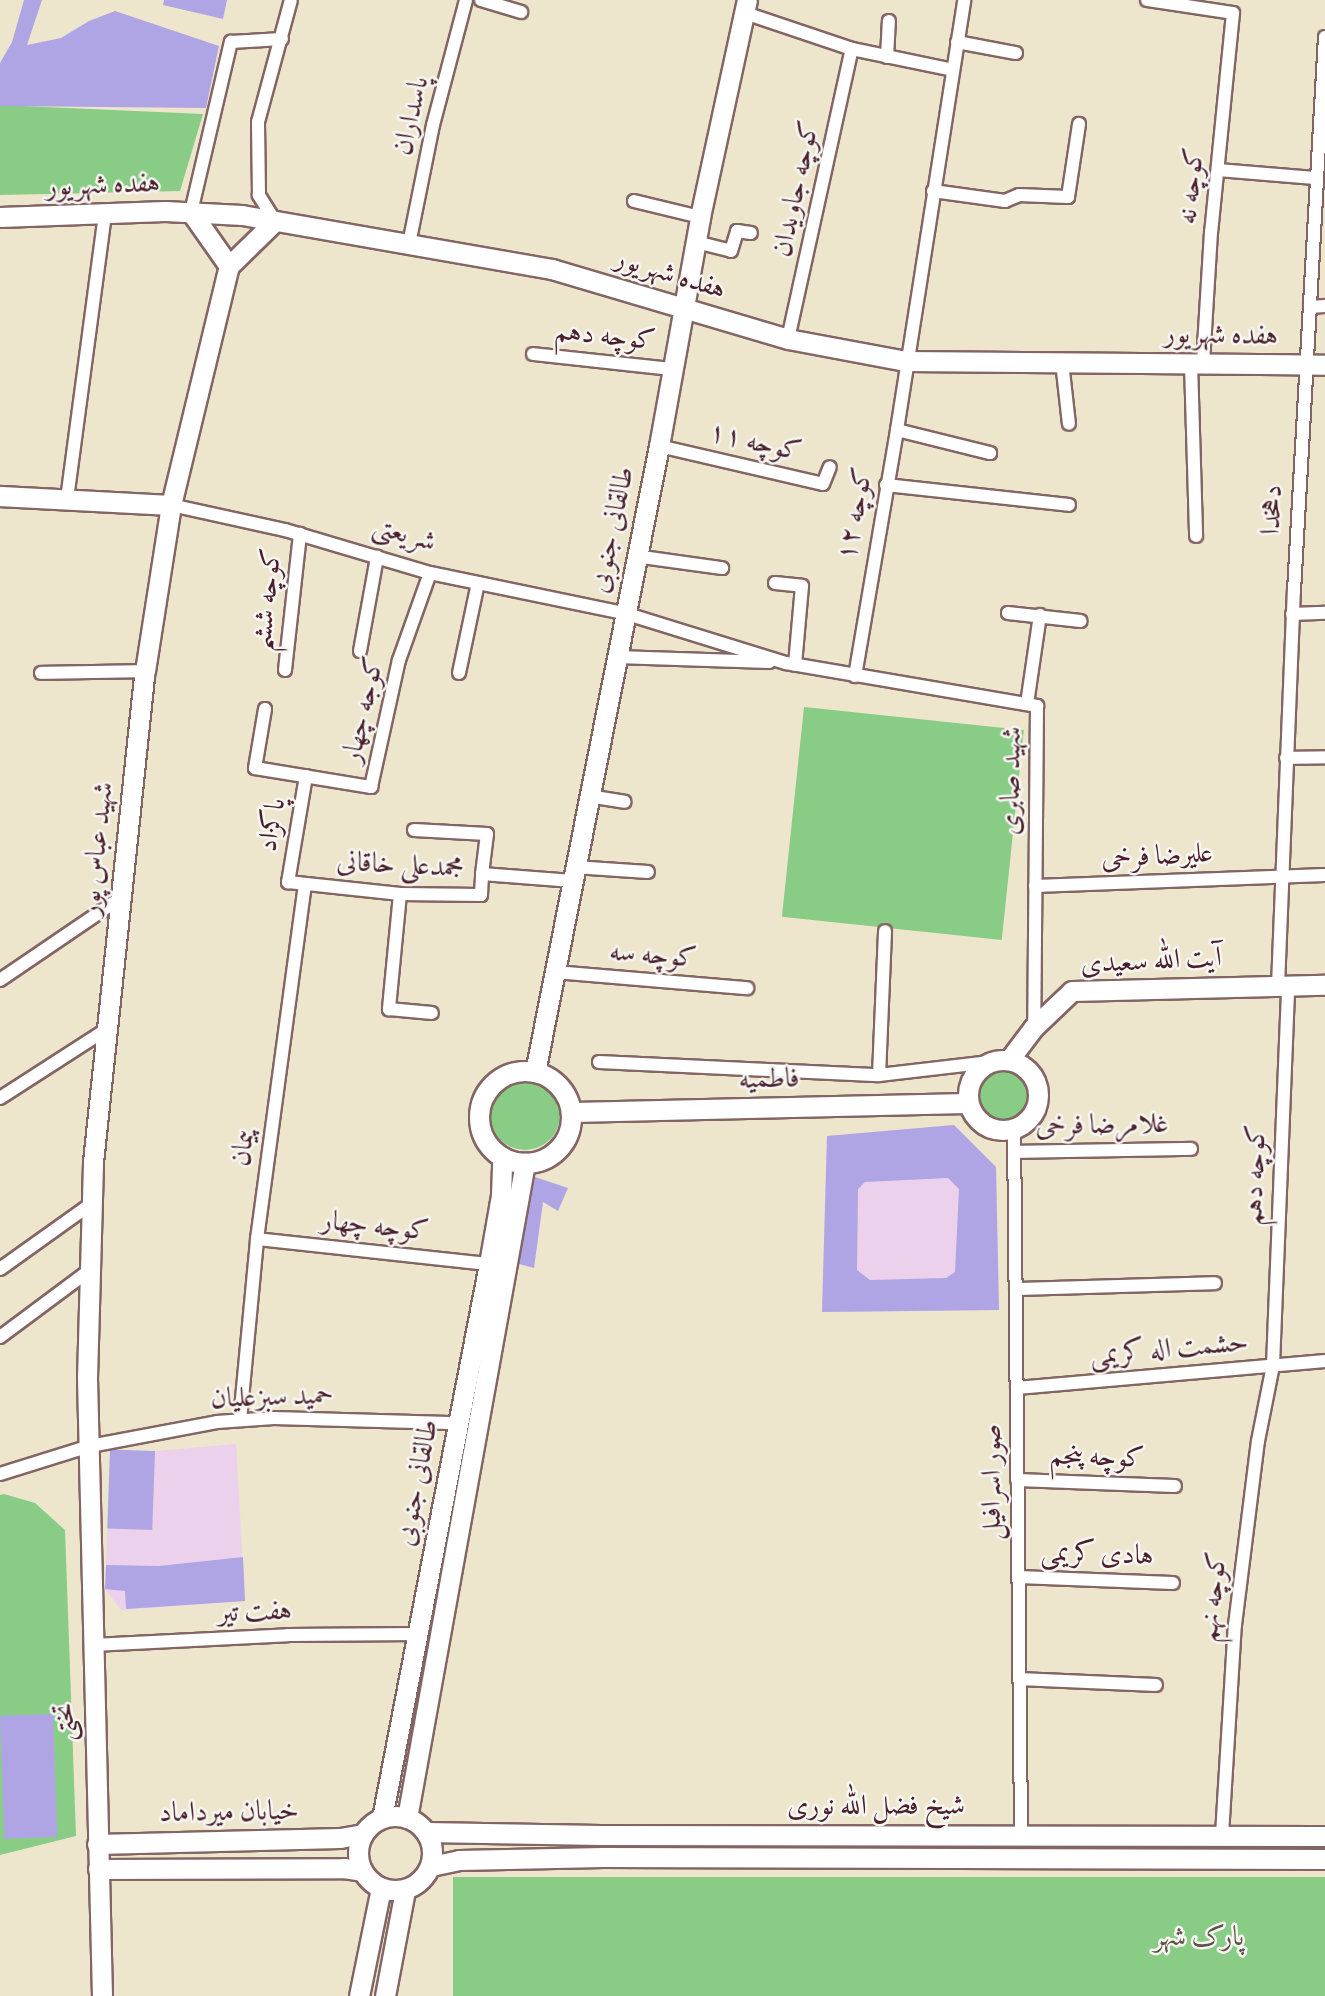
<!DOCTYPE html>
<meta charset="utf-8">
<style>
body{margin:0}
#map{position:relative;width:1325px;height:1996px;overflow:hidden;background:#ede6cd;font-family:Vollkorn,Amiri,serif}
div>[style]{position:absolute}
.built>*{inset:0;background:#ebd1eb}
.green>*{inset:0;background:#88cc85;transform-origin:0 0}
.round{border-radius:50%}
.building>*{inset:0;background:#b0a5e4;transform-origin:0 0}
.roads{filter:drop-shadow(2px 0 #836564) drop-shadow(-2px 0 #836564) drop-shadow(0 2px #836564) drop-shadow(0 -2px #836564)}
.street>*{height:12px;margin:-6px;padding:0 6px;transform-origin:6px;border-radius:6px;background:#fff}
.secondary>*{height:19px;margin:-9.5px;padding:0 9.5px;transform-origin:9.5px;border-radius:9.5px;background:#fff}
.secondary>.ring{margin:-9.5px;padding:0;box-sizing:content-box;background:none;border:19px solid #fff;border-radius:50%}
span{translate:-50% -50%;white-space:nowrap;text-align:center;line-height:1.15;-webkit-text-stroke:5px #f6f6f2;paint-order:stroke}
.street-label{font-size:28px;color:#4a1f2b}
.park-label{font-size:28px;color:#5d5346}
</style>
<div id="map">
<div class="built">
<i style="clip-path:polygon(954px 1125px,996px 1167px,999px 1310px,822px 1312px,827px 1136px)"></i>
<i style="clip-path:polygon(236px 1444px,245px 1601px,121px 1610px,105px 1589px,110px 1455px)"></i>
</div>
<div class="green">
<i style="clip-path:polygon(0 105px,203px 114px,180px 191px,0 195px)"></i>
<i style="left:804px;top:707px;width:221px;height:211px;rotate:6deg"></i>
<i class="round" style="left:978px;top:1070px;width:50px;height:50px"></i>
<i class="round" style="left:490px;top:1080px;width:70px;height:70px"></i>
<i style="clip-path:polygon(4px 1494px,35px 1503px,65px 1530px,76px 1836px,0 1855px,0 1495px)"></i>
<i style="left:1325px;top:1877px;width:119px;height:872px;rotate:90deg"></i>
</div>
<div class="building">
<i style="clip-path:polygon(24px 0,42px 0,27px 45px,61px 38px,89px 21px,115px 11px,219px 46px,206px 108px,0 106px,0 63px,12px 42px)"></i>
<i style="clip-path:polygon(164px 0,227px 0,223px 19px,163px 5px)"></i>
<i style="clip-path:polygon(evenodd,954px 1125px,996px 1167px,999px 1310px,822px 1312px,827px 1136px,954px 1125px,948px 1178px,959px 1189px,955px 1272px,946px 1278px,870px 1280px,857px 1270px,858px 1189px,865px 1182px,948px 1178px)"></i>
<i style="clip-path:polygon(535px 1177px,568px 1188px,558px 1211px,543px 1202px,534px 1268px,519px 1264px)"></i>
<i style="left:155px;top:1451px;width:79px;height:45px;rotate:92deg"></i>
<i style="clip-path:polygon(243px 1557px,245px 1601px,126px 1609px,125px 1591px,105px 1589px,106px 1565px,159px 1566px)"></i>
<i style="left:53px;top:1714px;width:123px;height:53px;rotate:88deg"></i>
</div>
<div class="roads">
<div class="street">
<i style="left:481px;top:0;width:42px;rotate:16.7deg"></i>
<i style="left:1147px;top:0;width:87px;rotate:8.6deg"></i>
<i style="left:1233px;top:13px;width:220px;rotate:95.7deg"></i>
<i style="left:1211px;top:232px;width:132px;rotate:93.5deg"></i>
<i style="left:745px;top:13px;width:113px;rotate:18.6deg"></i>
<i style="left:852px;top:49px;width:103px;rotate:11.7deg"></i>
<i style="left:957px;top:42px;width:60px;rotate:10.6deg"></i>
<i style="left:887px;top:57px;width:36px;rotate:-87deg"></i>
<i style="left:1218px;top:170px;width:97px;rotate:4.7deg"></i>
<i style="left:933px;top:191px;width:73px;rotate:7.9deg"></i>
<i style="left:1005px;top:201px;width:15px;rotate:-23deg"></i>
<i style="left:1019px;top:195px;width:49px;rotate:2.3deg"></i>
<i style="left:1068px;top:197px;width:74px;rotate:-81.4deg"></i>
<i style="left:634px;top:201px;width:68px;rotate:13.6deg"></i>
<i style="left:191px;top:212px;width:175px;rotate:-76.8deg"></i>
<i style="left:231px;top:42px;width:51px;rotate:-3.4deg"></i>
<i style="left:275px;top:221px;width:31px;rotate:-122deg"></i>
<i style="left:259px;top:195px;width:73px;rotate:-90.8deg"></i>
<i style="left:258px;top:122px;width:126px;rotate:-74.9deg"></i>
<i style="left:696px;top:242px;width:36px;rotate:14deg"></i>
<i style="left:731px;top:251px;width:21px;rotate:-73deg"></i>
<i style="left:737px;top:231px;width:14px;rotate:8deg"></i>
<i style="left:409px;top:244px;width:121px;rotate:-78.6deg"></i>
<i style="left:433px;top:125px;width:129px;rotate:-75.2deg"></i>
<i style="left:1310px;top:307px;width:15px;rotate:-4deg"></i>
<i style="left:788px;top:339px;width:297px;rotate:-77.6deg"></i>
<i style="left:533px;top:354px;width:140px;rotate:6.2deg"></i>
<i style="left:1062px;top:362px;width:62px;rotate:83.6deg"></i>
<i style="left:1191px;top:364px;width:172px;rotate:88.3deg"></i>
<i style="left:897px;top:430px;width:96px;rotate:13.9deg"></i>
<i style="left:659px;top:446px;width:168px;rotate:13deg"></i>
<i style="left:823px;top:484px;width:18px;rotate:-68deg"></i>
<i style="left:886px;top:485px;width:184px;rotate:6.2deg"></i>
<i style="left:67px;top:499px;width:289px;rotate:-82.4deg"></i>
<i style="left:171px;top:505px;width:117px;rotate:12.4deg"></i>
<i style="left:285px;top:530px;width:151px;rotate:16.5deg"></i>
<i style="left:430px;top:573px;width:198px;rotate:11.7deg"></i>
<i style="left:624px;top:613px;width:170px;rotate:17.2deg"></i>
<i style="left:786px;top:663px;width:255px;rotate:9.7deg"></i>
<i style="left:1037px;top:706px;width:321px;rotate:90.5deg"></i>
<i style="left:635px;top:556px;width:88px;rotate:7.9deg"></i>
<i style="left:775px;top:583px;width:27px;rotate:6deg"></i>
<i style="left:802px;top:586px;width:79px;rotate:95.1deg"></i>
<i style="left:1008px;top:613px;width:73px;rotate:6.3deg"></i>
<i style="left:1292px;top:614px;width:33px;rotate:-2deg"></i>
<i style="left:360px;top:651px;width:96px;rotate:-79.7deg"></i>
<i style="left:616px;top:657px;width:153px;rotate:1.9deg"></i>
<i style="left:285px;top:670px;width:137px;rotate:-83.7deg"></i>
<i style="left:41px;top:673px;width:104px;rotate:-1.1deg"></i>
<i style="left:459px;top:673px;width:92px;rotate:-78.1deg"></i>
<i style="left:855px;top:676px;width:250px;rotate:-80.3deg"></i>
<i style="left:897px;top:430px;width:435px;rotate:-81.1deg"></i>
<i style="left:1027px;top:704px;width:90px;rotate:-81.7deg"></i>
<i style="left:265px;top:709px;width:60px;rotate:99.6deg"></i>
<i style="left:255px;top:768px;width:118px;rotate:9.3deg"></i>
<i style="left:371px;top:787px;width:130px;rotate:-77.6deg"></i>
<i style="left:399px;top:660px;width:92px;rotate:-70.4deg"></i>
<i style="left:1286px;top:758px;width:39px;rotate:-1deg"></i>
<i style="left:306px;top:776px;width:108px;rotate:99.6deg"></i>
<i style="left:288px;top:882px;width:113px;rotate:6.1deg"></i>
<i style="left:400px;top:894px;width:81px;rotate:0.7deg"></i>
<i style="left:481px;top:895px;width:21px;rotate:-87deg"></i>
<i style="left:482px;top:874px;width:91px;rotate:4.4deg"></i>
<i style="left:588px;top:796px;width:37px;rotate:9deg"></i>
<i style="left:414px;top:830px;width:73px;rotate:3.1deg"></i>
<i style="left:487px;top:834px;width:40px;rotate:97.1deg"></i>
<i style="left:574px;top:867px;width:74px;rotate:3.9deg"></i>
<i style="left:1035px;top:886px;width:290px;rotate:-2.2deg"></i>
<i style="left:400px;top:894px;width:116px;rotate:95.5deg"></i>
<i style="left:389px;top:1009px;width:43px;rotate:5.3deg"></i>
<i style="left:555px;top:972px;width:193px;rotate:4.8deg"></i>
<i style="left:0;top:980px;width:148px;rotate:-34.2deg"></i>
<i style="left:1278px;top:986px;width:395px;rotate:-87.7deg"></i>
<i style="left:1294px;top:591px;width:555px;rotate:-86.8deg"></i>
<i style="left:599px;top:1062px;width:280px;rotate:2.7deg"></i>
<i style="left:879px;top:1075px;width:112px;rotate:-6.7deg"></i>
<i style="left:879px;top:1075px;width:144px;rotate:-87.6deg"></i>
<i style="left:0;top:1098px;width:127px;rotate:-32.8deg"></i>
<i style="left:1014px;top:1128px;width:706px;rotate:89.43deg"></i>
<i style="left:1015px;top:1152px;width:176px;rotate:-1deg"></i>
<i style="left:257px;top:1239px;width:233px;rotate:6.2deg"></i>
<i style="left:0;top:1269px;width:112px;rotate:-35.5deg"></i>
<i style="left:1016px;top:1289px;width:199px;rotate:-1.7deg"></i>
<i style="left:0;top:1337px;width:112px;rotate:-36.7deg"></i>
<i style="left:1017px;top:1388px;width:309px;rotate:-5deg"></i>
<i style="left:240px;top:1420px;width:182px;rotate:-84.6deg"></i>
<i style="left:257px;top:1239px;width:358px;rotate:-82.3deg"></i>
<i style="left:0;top:1474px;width:94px;rotate:-17.3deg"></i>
<i style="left:90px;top:1446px;width:129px;rotate:-10.7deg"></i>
<i style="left:217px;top:1422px;width:57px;rotate:-4deg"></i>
<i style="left:274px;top:1418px;width:184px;rotate:1.6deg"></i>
<i style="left:1017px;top:1480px;width:158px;rotate:2.2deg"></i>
<i style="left:1018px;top:1577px;width:155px;rotate:2.2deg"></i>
<i style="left:93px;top:1645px;width:195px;rotate:-2.9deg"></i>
<i style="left:288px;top:1635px;width:131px;rotate:-0.4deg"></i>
<i style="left:1019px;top:1679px;width:137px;rotate:2.5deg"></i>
<i style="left:1222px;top:1835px;width:210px;rotate:-86.5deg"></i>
<i style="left:1235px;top:1625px;width:185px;rotate:-82.9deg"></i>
<i style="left:1258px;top:1441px;width:77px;rotate:-78.8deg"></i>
<i style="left:1273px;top:1365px;width:379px;rotate:-87.7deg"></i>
</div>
<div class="secondary">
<i style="left:191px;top:212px;width:66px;rotate:54.9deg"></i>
<i style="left:0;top:217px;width:165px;rotate:-2.1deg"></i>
<i style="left:165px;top:211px;width:77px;rotate:3deg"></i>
<i style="left:242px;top:215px;width:315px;rotate:9.9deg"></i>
<i style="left:552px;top:269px;width:246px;rotate:16.5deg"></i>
<i style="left:788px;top:339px;width:119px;rotate:10.6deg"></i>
<i style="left:905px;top:361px;width:420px;rotate:0.5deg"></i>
<i style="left:229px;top:266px;width:64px;rotate:-44.4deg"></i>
<i style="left:0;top:496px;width:171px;rotate:3deg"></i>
<i class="ring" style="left:968px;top:1060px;width:51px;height:51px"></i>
<i style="left:1009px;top:1060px;width:41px;rotate:-52.9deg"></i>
<i style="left:1034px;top:1027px;width:52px;rotate:-43.5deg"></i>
<i style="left:1072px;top:991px;width:253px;rotate:-1.4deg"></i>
<i class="ring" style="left:479px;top:1071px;width:73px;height:73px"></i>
<i style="left:535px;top:1072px;width:638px;rotate:-78.8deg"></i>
<i style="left:659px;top:446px;width:233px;rotate:-79.8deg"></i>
<i style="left:700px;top:217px;width:222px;rotate:-77.8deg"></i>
<i style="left:571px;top:1112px;width:397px;rotate:-1.3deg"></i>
<i class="ring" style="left:358px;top:1816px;width:55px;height:55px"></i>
<i style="left:382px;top:1818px;width:564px;rotate:-79.07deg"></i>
<i style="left:489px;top:1264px;width:70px;rotate:-80.1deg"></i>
<i style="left:501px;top:1195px;width:38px;rotate:-88deg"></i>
<i style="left:407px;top:1818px;width:666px;rotate:-79.79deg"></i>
<i style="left:426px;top:1832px;width:174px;rotate:1deg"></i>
<i style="left:600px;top:1835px;width:725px;rotate:0.08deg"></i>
<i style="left:97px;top:1844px;width:243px;rotate:-1.4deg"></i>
<i style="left:340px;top:1838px;width:23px;rotate:-10deg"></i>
<i style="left:431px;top:1866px;width:29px;rotate:-12deg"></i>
<i style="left:459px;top:1860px;width:144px;rotate:-1.2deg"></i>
<i style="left:603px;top:1857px;width:722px;rotate:0.16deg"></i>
<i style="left:98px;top:1869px;width:246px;rotate:-0.2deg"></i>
<i style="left:344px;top:1868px;width:18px;rotate:9deg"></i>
<i style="left:102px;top:1996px;width:618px;rotate:-91.39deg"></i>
<i style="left:87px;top:1378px;width:216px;rotate:-88.4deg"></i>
<i style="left:93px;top:1162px;width:494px;rotate:-84deg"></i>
<i style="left:145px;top:671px;width:168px;rotate:-81.1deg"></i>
<i style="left:171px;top:505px;width:246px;rotate:-76.4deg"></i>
<i style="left:359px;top:1996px;width:110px;rotate:-78.5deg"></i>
<i style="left:385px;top:1996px;width:108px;rotate:-79.3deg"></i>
</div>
</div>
<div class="street-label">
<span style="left:412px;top:116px;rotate:-77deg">پاسداران</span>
<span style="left:103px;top:186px;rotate:-2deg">هفده شهریور</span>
<span style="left:1192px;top:186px;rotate:-84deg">کوچه نه</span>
<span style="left:797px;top:189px;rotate:-78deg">کوچه جاویدان</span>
<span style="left:670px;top:275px;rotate:17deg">هفده شهریور</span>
<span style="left:1221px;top:336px;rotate:1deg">هفده شهریور</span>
<span style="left:605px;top:337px;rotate:6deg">کوچه دهم</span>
<span style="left:755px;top:443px;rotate:13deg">کوچه ۱۱</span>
<span style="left:1273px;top:510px;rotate:-87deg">دهخدا</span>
<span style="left:856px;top:514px;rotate:-79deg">کوچه ۱۲</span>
<span style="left:613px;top:530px;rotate:-78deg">طالقانی جنوبی</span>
<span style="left:404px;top:535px;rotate:16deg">شریعتی</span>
<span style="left:268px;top:600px;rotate:-84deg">کوچه ششم</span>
<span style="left:364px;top:710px;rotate:-77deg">کوجه چهار</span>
<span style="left:1012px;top:781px;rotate:-89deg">شهید صابری</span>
<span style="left:273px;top:825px;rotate:-80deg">پاکزاد</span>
<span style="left:98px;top:849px;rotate:-84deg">شهید عباس پور</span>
<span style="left:1157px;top:857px;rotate:-3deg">علیرضا فرخی</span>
<span style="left:400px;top:866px;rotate:3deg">مجمدعلی خاقانی</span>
<span style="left:653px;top:956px;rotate:5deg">کوچه سه</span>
<span style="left:1151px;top:962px;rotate:-3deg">آیت الله سعیدی</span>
<span style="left:769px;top:1080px;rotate:-1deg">فاطمیه</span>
<span style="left:1102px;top:1126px;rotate:-1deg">غلامرضا فرخی</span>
<span style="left:244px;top:1148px;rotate:-82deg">پیمان</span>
<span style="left:1256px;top:1175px;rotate:-88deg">کوچه دهم</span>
<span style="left:375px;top:1227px;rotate:6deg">کوچه چهار</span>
<span style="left:1169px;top:1350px;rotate:-5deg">حشمت اله کریمی</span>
<span style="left:272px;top:1398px;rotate:-2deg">حمید سبزعلیان</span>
<span style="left:1097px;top:1458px;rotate:2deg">کوچه پنجم</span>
<span style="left:993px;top:1482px;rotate:-90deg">صور اسرافیل</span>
<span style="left:418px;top:1483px;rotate:-79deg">طالقانی جنوبی</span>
<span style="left:1097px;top:1555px;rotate:2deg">هادی کریمی</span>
<span style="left:1214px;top:1597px;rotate:-84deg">کوچه نهم</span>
<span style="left:255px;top:1613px;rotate:-2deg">هفت تیر</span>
<span style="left:66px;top:1722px;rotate:-91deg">تختی</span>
<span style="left:876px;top:1807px">شیخ فضل الله نوری</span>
<span style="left:229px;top:1813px;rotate:-1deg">خیابان میرداماد</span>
</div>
<div class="park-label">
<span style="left:1199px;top:1938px">پارک شهر</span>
</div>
</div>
